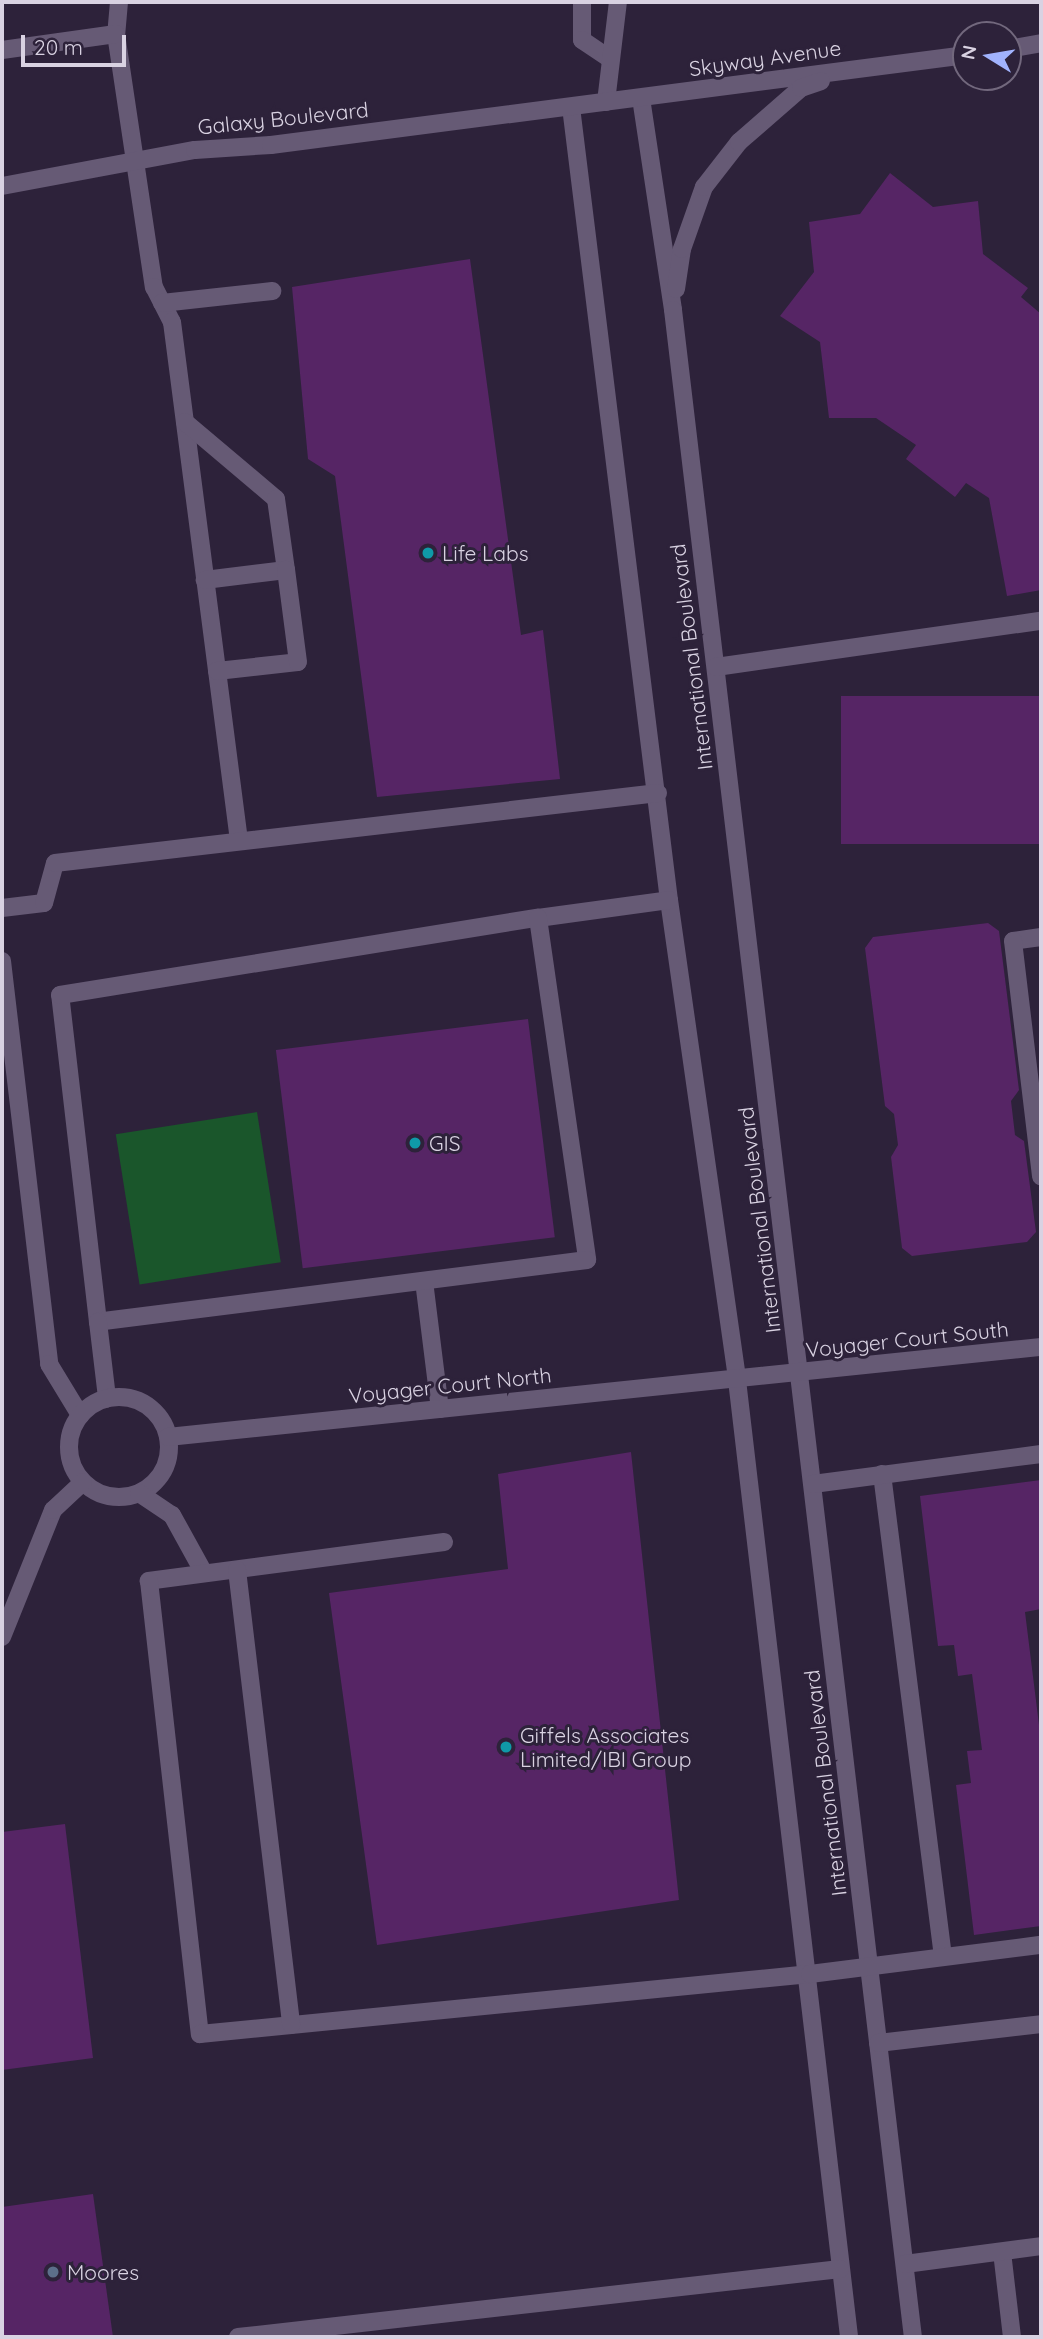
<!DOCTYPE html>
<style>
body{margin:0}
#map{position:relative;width:1043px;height:2339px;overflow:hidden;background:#2d223a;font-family:Quicksand,sans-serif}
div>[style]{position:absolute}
.green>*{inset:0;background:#1a562b;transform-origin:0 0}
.building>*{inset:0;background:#562565;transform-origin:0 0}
.minor>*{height:18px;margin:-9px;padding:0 9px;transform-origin:9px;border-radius:9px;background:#665a75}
.minor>.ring{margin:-9px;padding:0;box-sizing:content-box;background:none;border:18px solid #665a75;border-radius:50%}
.dots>*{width:19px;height:19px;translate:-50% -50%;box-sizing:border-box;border:4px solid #2d223a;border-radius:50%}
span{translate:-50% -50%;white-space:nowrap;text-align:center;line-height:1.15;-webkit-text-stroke:6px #2d223a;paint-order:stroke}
.street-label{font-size:21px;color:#d9d2e2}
.poi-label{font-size:21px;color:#d9d2e2}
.left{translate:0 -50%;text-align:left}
.frame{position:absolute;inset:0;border:4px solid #d9d2e2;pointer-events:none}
.north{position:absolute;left:952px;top:21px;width:70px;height:70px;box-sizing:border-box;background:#2d223a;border:2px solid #72687d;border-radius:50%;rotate:281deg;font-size:19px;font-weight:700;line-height:28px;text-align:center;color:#d9d2e2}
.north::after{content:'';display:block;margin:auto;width:24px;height:32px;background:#a1b3fd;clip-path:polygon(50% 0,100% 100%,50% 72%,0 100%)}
.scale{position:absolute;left:21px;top:35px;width:105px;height:32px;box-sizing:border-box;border:4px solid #d9d2e2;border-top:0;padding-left:9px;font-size:21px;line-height:24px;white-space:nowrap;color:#d9d2e2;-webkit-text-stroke:5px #2d223a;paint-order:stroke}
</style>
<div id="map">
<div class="green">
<i style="left:257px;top:1112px;width:152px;height:143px;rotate:81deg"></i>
</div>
<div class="building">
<i style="clip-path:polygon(890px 173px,933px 207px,978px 201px,983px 254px,1028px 288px,1021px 297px,1041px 314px,1041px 590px,1007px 596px,989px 498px,966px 483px,955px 497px,906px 459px,916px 445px,876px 418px,829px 418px,820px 342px,780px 316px,814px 272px,809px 222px,860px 214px)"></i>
<i style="clip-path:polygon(470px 259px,521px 635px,543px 630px,560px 779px,377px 797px,335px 476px,308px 459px,292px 287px)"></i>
<i style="left:1041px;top:696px;width:148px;height:200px;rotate:90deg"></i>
<i style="clip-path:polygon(988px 923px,999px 931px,1019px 1090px,1011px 1101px,1015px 1135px,1024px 1141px,1036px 1232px,1027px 1242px,912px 1256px,902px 1248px,891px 1157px,898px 1145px,894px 1114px,885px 1106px,865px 948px,873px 937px)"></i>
<i style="left:528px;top:1019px;width:220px;height:254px;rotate:83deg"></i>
<i style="clip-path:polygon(631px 1452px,679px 1900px,377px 1945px,329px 1593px,508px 1569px,498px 1474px)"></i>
<i style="clip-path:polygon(1041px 1480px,1041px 1609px,1025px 1612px,1041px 1741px,1041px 1926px,974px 1935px,956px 1785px,971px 1783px,967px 1751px,982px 1750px,972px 1674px,958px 1676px,954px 1645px,938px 1646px,920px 1496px)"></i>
<i style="clip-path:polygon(65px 1824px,93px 2058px,2px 2070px,2px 1832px)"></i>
<i style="clip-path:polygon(93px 2194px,113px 2337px,2px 2337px,2px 2207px)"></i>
</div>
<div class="minor">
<i style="left:119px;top:2px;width:32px;rotate:95deg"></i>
<i style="left:116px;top:34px;width:256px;rotate:81.5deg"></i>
<i style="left:154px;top:287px;width:39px;rotate:63deg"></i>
<i style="left:172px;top:322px;width:523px;rotate:82.64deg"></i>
<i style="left:582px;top:2px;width:38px;rotate:90deg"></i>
<i style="left:582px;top:40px;width:32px;rotate:34deg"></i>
<i style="left:1008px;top:49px;width:34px;rotate:-10deg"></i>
<i style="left:2px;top:50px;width:115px;rotate:-8deg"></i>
<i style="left:641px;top:98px;width:214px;rotate:81.4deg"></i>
<i style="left:673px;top:310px;width:2041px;rotate:83.25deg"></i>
<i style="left:606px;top:102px;width:101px;rotate:-83.2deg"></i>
<i style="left:571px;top:107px;width:799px;rotate:82.96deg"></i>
<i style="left:669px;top:900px;width:485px;rotate:81.9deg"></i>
<i style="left:737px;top:1380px;width:964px;rotate:83.32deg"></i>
<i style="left:2px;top:186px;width:196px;rotate:-10.6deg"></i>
<i style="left:195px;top:150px;width:76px;rotate:-3.8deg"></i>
<i style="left:271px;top:145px;width:701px;rotate:-7.38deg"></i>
<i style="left:676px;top:289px;width:40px;rotate:-81.5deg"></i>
<i style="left:682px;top:249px;width:66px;rotate:-70.5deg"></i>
<i style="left:704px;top:187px;width:57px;rotate:-52.1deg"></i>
<i style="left:739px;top:142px;width:82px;rotate:-41.1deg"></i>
<i style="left:801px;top:88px;width:21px;rotate:-19deg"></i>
<i style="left:162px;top:303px;width:111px;rotate:-6.2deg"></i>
<i style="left:185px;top:422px;width:119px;rotate:40.2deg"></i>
<i style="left:276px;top:499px;width:72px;rotate:82deg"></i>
<i style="left:286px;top:570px;width:82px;rotate:173deg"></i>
<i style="left:716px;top:667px;width:328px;rotate:-8.1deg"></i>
<i style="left:217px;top:671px;width:81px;rotate:-6.3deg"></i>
<i style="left:298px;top:662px;width:93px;rotate:-97.4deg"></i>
<i style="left:2px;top:908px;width:42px;rotate:-6.8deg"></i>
<i style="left:44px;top:903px;width:41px;rotate:-74.6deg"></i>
<i style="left:55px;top:863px;width:607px;rotate:-6.62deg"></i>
<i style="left:538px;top:918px;width:132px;rotate:-7.8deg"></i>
<i style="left:1041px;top:937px;width:28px;rotate:172deg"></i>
<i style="left:1013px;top:941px;width:237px;rotate:83.2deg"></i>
<i style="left:2px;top:961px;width:406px;rotate:83.3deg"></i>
<i style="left:49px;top:1364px;width:60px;rotate:58.7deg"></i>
<i style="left:424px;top:1281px;width:129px;rotate:82.9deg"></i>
<i style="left:98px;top:1322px;width:329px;rotate:-96.6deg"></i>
<i style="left:60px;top:995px;width:484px;rotate:-9.2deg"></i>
<i style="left:538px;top:918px;width:345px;rotate:81.8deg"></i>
<i style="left:587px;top:1260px;width:493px;rotate:172.8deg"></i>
<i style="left:98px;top:1322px;width:77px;rotate:83.2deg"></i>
<i class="ring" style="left:69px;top:1397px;width:82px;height:82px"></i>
<i style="left:168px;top:1437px;width:878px;rotate:-5.89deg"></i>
<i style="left:882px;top:1474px;width:486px;rotate:82.8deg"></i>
<i style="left:813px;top:1484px;width:230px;rotate:-7.5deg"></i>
<i style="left:139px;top:1493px;width:40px;rotate:34deg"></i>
<i style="left:172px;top:1515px;width:66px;rotate:61.1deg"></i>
<i style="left:444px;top:1542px;width:298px;rotate:172.5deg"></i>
<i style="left:149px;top:1581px;width:456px;rotate:83.6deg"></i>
<i style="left:200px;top:2034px;width:613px;rotate:-5.62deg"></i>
<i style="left:810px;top:1974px;width:233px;rotate:-7.2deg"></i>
<i style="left:237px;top:1570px;width:458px;rotate:83.2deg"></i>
<i style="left:2px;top:1637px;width:137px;rotate:-68.1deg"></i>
<i style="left:53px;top:1510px;width:41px;rotate:-43deg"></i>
<i style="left:878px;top:2043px;width:164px;rotate:-6.6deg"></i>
<i style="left:1002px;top:2252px;width:86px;rotate:83.3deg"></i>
<i style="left:905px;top:2264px;width:137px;rotate:-7.5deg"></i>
<i style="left:238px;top:2337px;width:606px;rotate:-6.44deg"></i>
</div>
<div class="dots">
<i style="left:428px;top:553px;background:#0f9aa8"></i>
<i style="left:415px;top:1143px;background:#0f9aa8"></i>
<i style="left:506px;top:1747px;background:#0f9aa8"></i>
<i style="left:53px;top:2272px;background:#5c6f8a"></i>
</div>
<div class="street-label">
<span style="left:765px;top:58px;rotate:-8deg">Skyway Avenue</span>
<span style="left:283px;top:118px;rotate:-6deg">Galaxy Boulevard</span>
<span style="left:691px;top:657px;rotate:-97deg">International Boulevard</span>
<span style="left:759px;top:1220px;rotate:-97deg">International Boulevard</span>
<span style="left:907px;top:1339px;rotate:-6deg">Voyager Court South</span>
<span style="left:450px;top:1385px;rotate:-6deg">Voyager Court North</span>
<span style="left:825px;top:1783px;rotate:-97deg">International Boulevard</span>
</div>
<div class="poi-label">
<span class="left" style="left:442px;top:553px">Life Labs</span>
<span class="left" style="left:429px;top:1143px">GIS</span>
<span class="left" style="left:520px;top:1747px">Giffels Associates<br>Limited/IBI Group</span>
<span class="left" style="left:67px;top:2272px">Moores</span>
</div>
<div class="frame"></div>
<div class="north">N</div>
<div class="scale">20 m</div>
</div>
